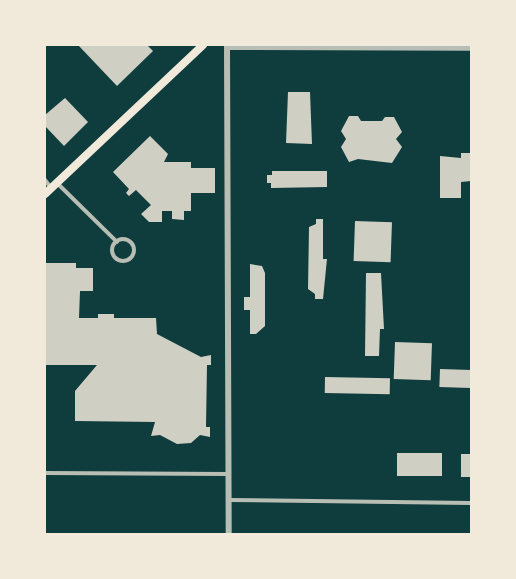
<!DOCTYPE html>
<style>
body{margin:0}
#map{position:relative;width:516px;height:579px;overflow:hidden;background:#0f3d3e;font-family:"Fira Sans",sans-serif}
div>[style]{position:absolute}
.building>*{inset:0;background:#cfcfc3;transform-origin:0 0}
.minor>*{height:4px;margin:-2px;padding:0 2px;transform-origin:2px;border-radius:2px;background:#b8beb3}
.minor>.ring{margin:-2px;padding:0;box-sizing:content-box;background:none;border:4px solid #b8beb3;border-radius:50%}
.tertiary>*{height:6px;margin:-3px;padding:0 3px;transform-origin:3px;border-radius:3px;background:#b8beb3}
.primary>*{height:8px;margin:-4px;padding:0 4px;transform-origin:4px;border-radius:4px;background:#f1e9da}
span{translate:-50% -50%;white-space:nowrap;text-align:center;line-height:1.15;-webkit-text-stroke:4px #f1e9da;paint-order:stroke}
.frame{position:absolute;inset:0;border:46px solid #f1e9da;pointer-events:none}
</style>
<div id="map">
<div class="building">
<i style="clip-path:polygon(78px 45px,147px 45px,153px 51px,117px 86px)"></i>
<i style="clip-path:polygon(288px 92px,310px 92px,312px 144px,286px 143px)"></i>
<i style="clip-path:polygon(65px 98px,88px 122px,64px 146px,45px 126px,45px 115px)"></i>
<i style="clip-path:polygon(349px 116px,358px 116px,361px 121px,382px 121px,385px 117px,394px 117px,402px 132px,396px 139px,402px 147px,392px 163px,358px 159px,349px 162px,341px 147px,346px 139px,341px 131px)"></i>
<i style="clip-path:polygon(150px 136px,168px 154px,164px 162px,191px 162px,191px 168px,215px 168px,215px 193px,191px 193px,191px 211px,184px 211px,184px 220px,172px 219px,172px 211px,162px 211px,162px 222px,149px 222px,141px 214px,151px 205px,136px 190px,129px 196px,126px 193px,129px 189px,113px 172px)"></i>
<i style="clip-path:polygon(461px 153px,471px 153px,471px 181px,461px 182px,461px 198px,440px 198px,440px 156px,461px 158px)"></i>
<i style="clip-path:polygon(272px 171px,327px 171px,327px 187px,271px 188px,271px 183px,267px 183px,267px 175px,272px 175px)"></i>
<i style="clip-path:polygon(316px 219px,323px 219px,323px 259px,327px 259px,323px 299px,315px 299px,315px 294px,308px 289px,309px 227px,316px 224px)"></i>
<i style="left:355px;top:221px;width:37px;height:40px;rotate:2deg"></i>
<i style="clip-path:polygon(45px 263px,76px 263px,76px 268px,93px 268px,93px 291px,80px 291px,79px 318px,98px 318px,98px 314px,114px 314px,114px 318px,156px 318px,157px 334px,201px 357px,211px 355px,211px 365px,207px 365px,206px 427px,210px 427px,210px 437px,200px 435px,191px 443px,177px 444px,160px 435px,151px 436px,155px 422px,75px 421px,75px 391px,97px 365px,45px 365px)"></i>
<i style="clip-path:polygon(250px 264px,262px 266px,265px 273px,265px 326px,256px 334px,250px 334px,250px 310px,244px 310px,244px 297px,250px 297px)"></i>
<i style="clip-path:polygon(366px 273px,381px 273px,384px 329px,380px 329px,379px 356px,365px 356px)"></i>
<i style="left:395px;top:342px;width:37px;height:37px;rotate:2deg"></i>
<i style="left:440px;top:369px;width:31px;height:18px;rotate:2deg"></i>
<i style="left:325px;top:377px;width:65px;height:16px;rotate:1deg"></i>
<i style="left:397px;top:453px;width:45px;height:23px"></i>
<i style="left:461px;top:454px;width:10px;height:23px"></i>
</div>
<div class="minor">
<i style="left:45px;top:180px;width:10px;rotate:53deg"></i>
<i style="left:57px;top:183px;width:84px;rotate:44.5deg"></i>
<i class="ring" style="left:112px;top:239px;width:18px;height:18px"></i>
<i style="left:45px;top:473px;width:184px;rotate:0.3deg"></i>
<i style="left:229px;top:500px;width:242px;rotate:0.7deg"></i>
</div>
<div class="tertiary">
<i style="left:227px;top:45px;width:489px;rotate:89.8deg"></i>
<i style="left:229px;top:47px;width:242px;rotate:0.2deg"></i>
</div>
<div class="primary">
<i style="left:45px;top:194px;width:217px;rotate:-43.3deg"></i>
</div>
<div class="frame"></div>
</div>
